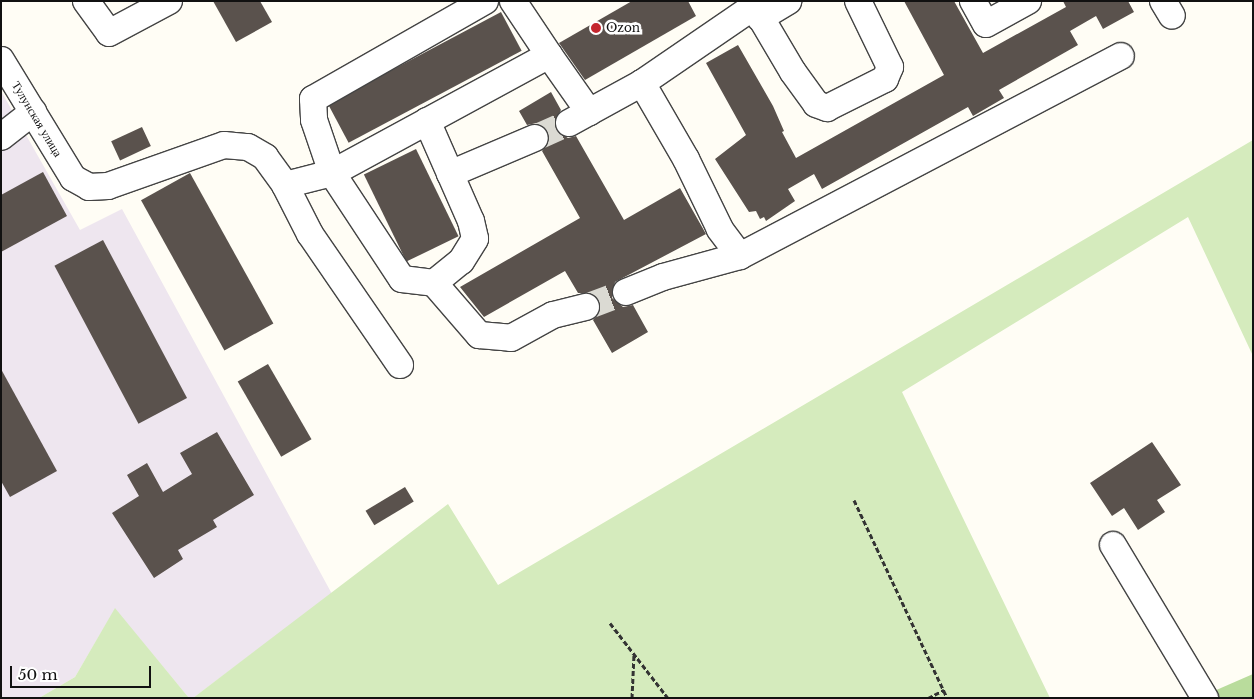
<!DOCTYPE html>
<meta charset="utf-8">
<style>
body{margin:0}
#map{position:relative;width:1254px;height:699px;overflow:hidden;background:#fffdf5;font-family:"Libre Baskerville",serif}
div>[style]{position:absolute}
.industrial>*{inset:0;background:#eee6ef}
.green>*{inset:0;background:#d5ebbd}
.forest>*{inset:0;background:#b9dc9c}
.building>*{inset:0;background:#5a524d;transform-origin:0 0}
.minor-tunnel>*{height:26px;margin-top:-13px;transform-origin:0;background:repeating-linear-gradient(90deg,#dbdad3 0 26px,transparent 0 39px)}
.path>*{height:3px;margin-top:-1.5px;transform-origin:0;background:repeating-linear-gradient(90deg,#333 0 5px,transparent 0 7.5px)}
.roads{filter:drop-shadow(1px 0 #444) drop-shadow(-1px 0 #444) drop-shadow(0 1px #444) drop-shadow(0 -1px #444)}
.minor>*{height:26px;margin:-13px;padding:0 13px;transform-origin:13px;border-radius:13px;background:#fff}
.dots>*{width:14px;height:14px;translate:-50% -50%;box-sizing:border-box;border:2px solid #fff;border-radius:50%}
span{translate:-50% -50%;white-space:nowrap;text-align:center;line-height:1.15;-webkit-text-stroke:5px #fff;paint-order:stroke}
.poi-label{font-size:12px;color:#111}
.left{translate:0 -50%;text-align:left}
.street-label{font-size:12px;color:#111}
.frame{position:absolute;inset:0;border:2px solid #111;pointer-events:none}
.scale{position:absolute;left:10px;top:666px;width:141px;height:22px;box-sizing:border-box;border:2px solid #111;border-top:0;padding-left:6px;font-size:15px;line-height:18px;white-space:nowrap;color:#111;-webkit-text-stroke:4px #fff;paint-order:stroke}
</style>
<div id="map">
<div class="industrial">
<i style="clip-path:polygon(1px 91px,80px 230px,122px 209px,332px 594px,193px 698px,189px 698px,115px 609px,75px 677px,39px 698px,1px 698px)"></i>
</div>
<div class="green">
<i style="clip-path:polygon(1253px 140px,1253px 356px,1188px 217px,902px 392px,1050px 698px,193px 698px,448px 504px,498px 585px)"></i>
<i style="clip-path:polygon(115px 608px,189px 698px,39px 698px,75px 677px)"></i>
</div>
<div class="forest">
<i style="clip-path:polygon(1253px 674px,1253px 698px,1198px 698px)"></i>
</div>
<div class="building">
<i style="clip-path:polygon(213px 1px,260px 1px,272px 22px,236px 42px)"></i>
<i style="clip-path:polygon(632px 1px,688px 1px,696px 16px,585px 80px,559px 43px)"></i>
<i style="clip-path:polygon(904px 1px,954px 1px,983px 53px,1066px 7px,1063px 1px,1128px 1px,1134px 12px,1103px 29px,1096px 16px,1070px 31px,1078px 45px,999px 90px,1004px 98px,973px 116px,968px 107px,822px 189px,814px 174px,788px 189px,795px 201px,766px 221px,764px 217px,760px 219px,756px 211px,749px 212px,715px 159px,746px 135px,706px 63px,738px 45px,773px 106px,784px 131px,782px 132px,796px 158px,944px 75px)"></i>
<i style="left:501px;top:12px;width:44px;height:196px;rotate:62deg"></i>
<i style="clip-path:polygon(551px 92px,561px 110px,554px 122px,556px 131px,568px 138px,576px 136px,624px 220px,680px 188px,706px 234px,615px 282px,612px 298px,623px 307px,633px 305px,648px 332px,612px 353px,593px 320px,600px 311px,597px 297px,590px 293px,578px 293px,565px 271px,484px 317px,460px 287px,580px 218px,542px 151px,550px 140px,549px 132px,537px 123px,527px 125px,519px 111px)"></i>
<i style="left:142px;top:127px;width:21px;height:34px;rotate:65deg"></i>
<i style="left:416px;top:149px;width:97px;height:58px;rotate:64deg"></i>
<i style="clip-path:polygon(43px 172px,67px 216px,1px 252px,1px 195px)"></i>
<i style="left:190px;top:173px;width:172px;height:56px;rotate:61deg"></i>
<i style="left:103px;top:240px;width:179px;height:55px;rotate:62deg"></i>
<i style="left:268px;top:364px;width:87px;height:35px;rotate:60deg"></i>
<i style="clip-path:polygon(1px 369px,57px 471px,10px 497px,1px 481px)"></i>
<i style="clip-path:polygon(217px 432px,254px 495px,213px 520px,217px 527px,178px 550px,183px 559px,154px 578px,112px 513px,139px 496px,127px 475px,147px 463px,163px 492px,192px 474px,180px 453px)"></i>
<i style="clip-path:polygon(1152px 442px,1181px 485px,1157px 500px,1165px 512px,1138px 530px,1124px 508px,1112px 516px,1090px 483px)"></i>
<i style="left:405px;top:487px;width:17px;height:46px;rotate:59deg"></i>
</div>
<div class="minor-tunnel">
<i style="left:535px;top:138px;width:37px;rotate:-24deg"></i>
<i style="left:586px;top:307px;width:43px;rotate:-20.6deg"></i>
</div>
<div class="path">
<i style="left:854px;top:500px;width:219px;rotate:64.8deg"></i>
<i style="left:610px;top:623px;width:95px;rotate:52.3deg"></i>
<i style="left:632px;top:698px;width:44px;rotate:-87.4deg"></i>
<i style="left:928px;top:698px;width:18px;rotate:-27deg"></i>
</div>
<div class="roads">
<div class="minor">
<i style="left:86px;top:1px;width:39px;rotate:54deg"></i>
<i style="left:109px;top:33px;width:68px;rotate:-28.1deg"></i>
<i style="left:485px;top:1px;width:198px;rotate:150.3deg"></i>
<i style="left:313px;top:99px;width:21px;rotate:87deg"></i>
<i style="left:314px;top:120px;width:56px;rotate:71.2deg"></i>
<i style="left:332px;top:173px;width:247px;rotate:-28.5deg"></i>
<i style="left:549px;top:55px;width:70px;rotate:54.9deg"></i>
<i style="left:513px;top:1px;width:65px;rotate:56.3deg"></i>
<i style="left:751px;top:1px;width:82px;rotate:59.4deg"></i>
<i style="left:793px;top:72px;width:39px;rotate:54deg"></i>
<i style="left:816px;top:104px;width:12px;rotate:20deg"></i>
<i style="left:827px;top:108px;width:65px;rotate:-26.6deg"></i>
<i style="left:885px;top:79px;width:13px;rotate:-67deg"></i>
<i style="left:890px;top:67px;width:73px;rotate:-115.9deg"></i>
<i style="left:973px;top:1px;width:26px;rotate:61deg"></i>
<i style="left:986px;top:24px;width:48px;rotate:-28.7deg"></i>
<i style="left:1163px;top:1px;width:17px;rotate:59deg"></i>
<i style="left:760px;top:18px;width:33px;rotate:-31deg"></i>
<i style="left:1px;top:60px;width:138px;rotate:58.6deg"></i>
<i style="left:73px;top:178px;width:18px;rotate:29deg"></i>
<i style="left:89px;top:187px;width:19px;rotate:-3deg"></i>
<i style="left:108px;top:186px;width:123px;rotate:-19.5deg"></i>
<i style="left:224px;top:145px;width:24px;rotate:5deg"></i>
<i style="left:248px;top:147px;width:20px;rotate:30deg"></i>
<i style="left:265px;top:157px;width:34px;rotate:54deg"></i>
<i style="left:285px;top:185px;width:55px;rotate:63deg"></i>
<i style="left:310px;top:234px;width:159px;rotate:55.5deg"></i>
<i style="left:427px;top:121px;width:109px;rotate:66.3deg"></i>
<i style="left:471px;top:221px;width:18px;rotate:77deg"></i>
<i style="left:475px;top:239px;width:26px;rotate:122deg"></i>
<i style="left:461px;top:261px;width:35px;rotate:141deg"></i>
<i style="left:569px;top:123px;width:83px;rotate:-28.7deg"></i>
<i style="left:1px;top:137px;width:41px;rotate:-38deg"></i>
<i style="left:450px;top:174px;width:92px;rotate:-23deg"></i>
<i style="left:285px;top:185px;width:49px;rotate:-14.3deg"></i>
<i style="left:332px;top:173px;width:127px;rotate:56.6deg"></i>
<i style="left:402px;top:279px;width:32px;rotate:7deg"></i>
<i style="left:434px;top:283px;width:69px;rotate:49.1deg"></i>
<i style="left:479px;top:335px;width:32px;rotate:5deg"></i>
<i style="left:511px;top:338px;width:48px;rotate:-28.7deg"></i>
<i style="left:553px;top:315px;width:34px;rotate:-14deg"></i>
<i style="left:740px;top:256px;width:430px;rotate:-27.7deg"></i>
<i style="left:626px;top:292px;width:40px;rotate:-22deg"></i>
<i style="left:663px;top:277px;width:80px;rotate:-15.3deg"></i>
<i style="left:740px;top:256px;width:34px;rotate:-127deg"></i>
<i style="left:720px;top:229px;width:78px;rotate:-115.9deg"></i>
<i style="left:686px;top:159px;width:88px;rotate:-120.1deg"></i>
<i style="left:642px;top:83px;width:135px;rotate:-34.4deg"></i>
<i style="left:1113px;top:545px;width:179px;rotate:59deg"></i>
</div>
</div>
<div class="dots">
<i style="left:596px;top:28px;background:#c4262e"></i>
</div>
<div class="poi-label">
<span class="left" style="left:606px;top:28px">Ozon</span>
</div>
<div class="street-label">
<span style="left:37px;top:119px;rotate:59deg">Тулунская улица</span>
</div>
<div class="frame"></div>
<div class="scale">50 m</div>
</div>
